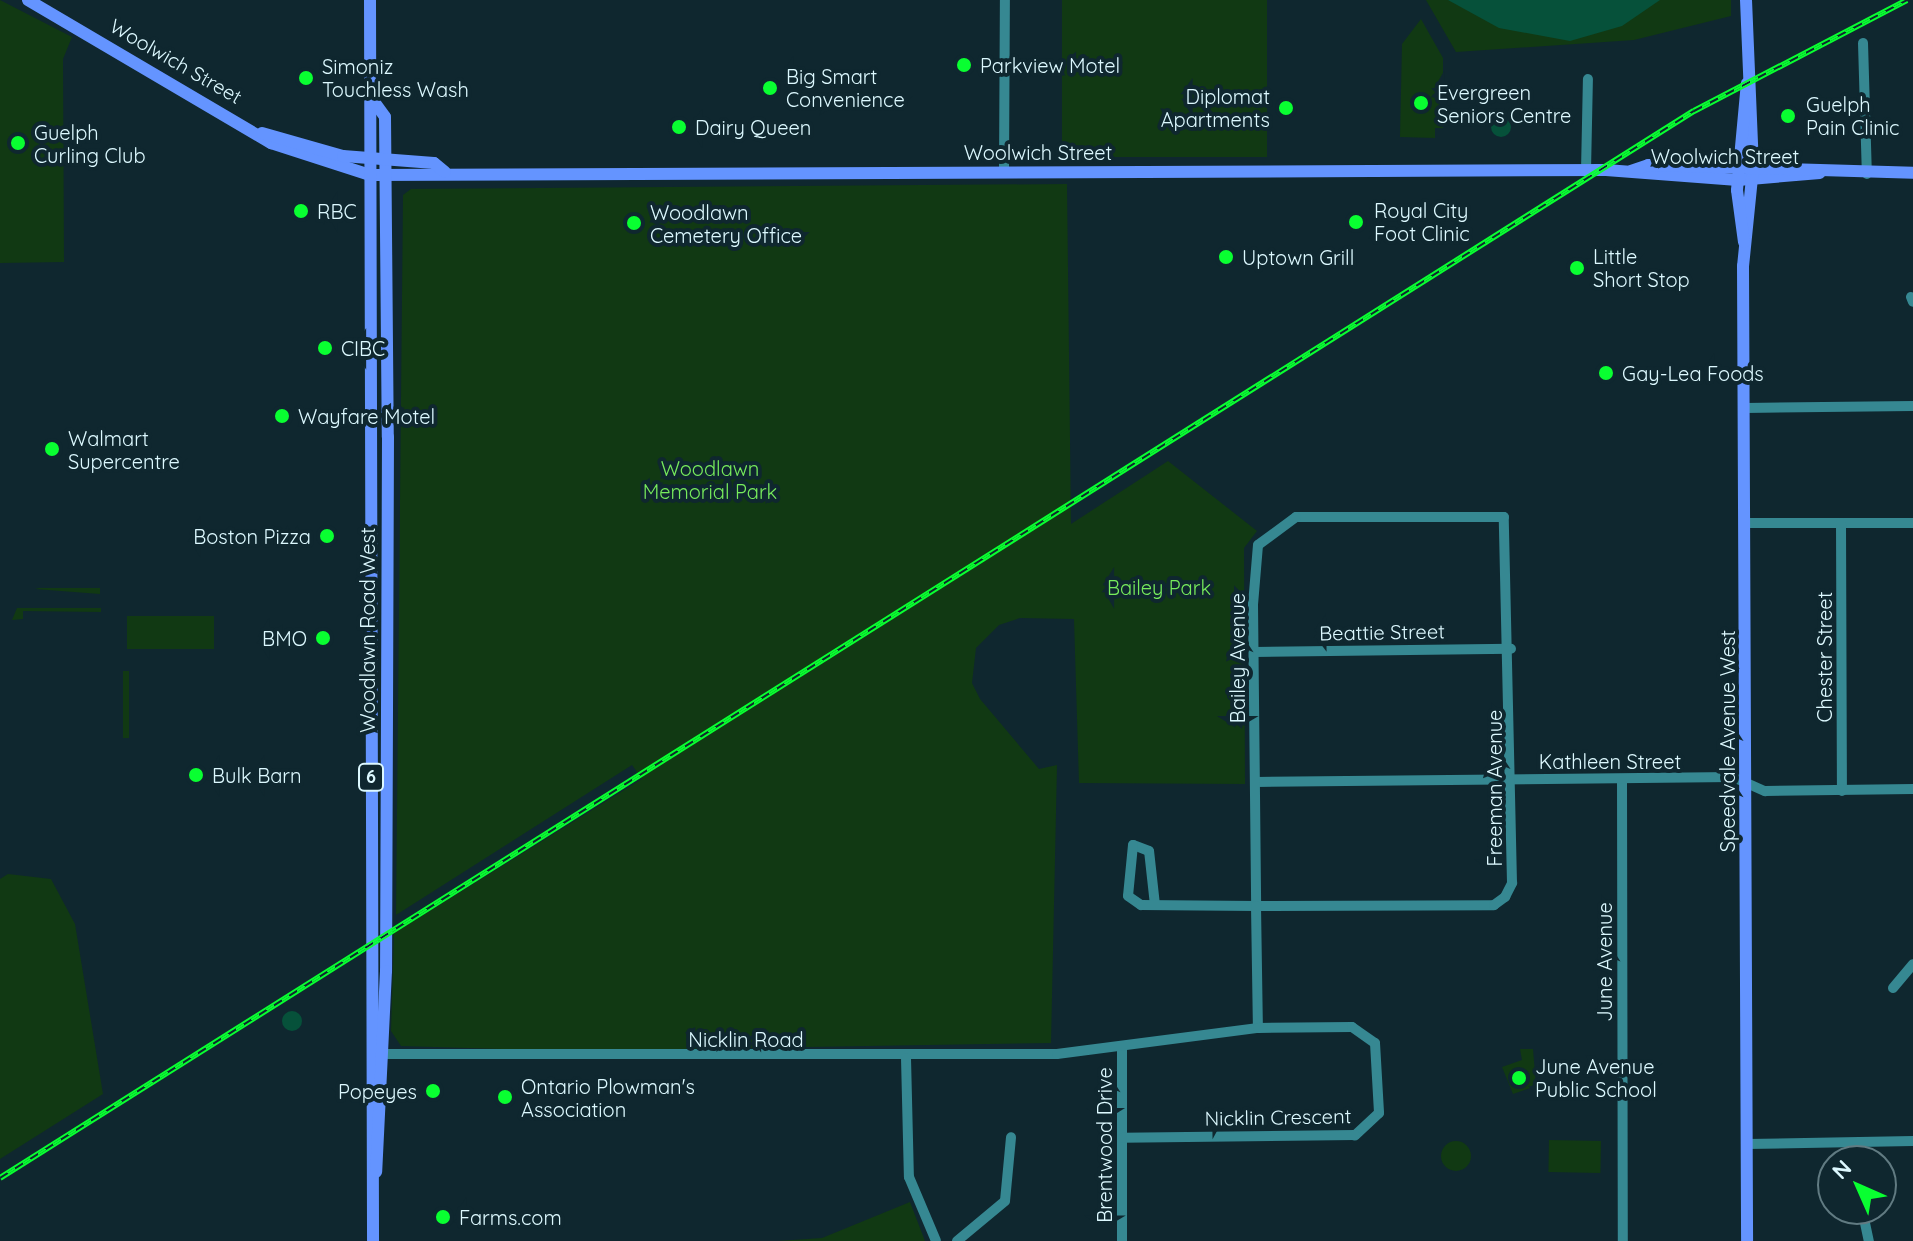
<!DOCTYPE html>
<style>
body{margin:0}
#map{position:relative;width:1913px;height:1241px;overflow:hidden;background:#0f272f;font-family:Quicksand,sans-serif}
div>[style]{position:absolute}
.green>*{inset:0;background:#113913;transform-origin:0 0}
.round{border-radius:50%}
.water>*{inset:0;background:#06513a}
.minor>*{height:10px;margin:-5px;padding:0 5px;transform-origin:5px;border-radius:5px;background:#368892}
.major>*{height:12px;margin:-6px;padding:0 6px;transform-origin:6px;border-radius:6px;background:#6494ff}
.rail>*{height:6px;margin-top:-3px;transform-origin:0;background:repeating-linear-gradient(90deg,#0f272f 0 9px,#09ff31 0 18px);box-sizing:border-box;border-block:2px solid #09ff31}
.dots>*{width:22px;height:22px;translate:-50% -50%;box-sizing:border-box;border:4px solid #0f272f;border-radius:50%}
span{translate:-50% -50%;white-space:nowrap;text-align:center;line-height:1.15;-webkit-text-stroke:8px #0f272f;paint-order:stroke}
.shield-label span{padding:2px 6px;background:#0f272f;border:2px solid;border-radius:6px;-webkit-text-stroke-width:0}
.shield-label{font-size:18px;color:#ddf9ff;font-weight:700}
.street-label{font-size:20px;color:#ddf9ff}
.poi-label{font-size:20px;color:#ddf9ff}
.left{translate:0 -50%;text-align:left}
.right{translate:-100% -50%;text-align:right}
.park-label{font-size:20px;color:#77ec5c}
.north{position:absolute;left:1817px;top:1145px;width:80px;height:80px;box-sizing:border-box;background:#0f272f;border:2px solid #617b82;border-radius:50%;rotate:315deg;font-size:22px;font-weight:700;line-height:32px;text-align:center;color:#ddf9ff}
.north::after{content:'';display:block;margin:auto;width:28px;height:36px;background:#09ff31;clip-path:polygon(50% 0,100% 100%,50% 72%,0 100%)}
</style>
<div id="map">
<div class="green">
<i style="clip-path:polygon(0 0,72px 37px,63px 59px,64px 262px,0 263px)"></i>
<i style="left:1062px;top:0;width:205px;height:157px"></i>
<i style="clip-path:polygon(1426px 0,1731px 0,1731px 16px,1634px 40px,1456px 52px)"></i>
<i style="clip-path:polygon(1421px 19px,1443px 58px,1443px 128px,1435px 128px,1435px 138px,1400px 137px,1402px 44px)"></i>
<i style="clip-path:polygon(1067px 184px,1071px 524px,1168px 461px,1257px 531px,1244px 548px,1245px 784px,1079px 783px,1074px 619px,1020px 618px,999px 625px,976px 648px,972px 683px,980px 699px,1039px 769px,1057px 765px,1051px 1043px,566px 1051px,401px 1046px,391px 1031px,394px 933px,642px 779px,632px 765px,396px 915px,403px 195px,411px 189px)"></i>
<i style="clip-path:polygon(100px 588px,100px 594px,35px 589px,39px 588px)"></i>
<i style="clip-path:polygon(17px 608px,101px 608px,101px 612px,23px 611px,23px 619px,12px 620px)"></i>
<i style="left:127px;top:616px;width:87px;height:33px"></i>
<i style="left:123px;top:671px;width:6px;height:67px"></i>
<i style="clip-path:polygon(8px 874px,51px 879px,75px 924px,103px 1094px,0 1159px,0 879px)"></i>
<i style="clip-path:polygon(1520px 1049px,1533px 1049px,1536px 1086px,1513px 1094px,1502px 1067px,1522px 1060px)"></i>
<i style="left:1549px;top:1140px;width:52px;height:32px;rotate:1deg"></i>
<i class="round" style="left:1441px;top:1141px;width:30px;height:30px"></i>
<i style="clip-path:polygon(910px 1202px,925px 1241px,778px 1241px,822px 1238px)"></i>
</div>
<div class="water">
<i style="clip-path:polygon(1448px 0,1660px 0,1622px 26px,1570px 41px,1499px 28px)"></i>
<i class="round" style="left:1491px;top:117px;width:20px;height:20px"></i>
<i class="round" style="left:282px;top:1011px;width:20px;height:20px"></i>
</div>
<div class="minor">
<i style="left:1863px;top:43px;width:131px;rotate:88.3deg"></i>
<i style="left:1004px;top:171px;width:171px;rotate:-89.7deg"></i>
<i style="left:1586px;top:171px;width:92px;rotate:-88.8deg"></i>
<i style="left:1911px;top:297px;width:5px;rotate:68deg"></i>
<i style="left:1745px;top:408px;width:168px;rotate:-0.7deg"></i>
<i style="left:1745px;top:523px;width:168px"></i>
<i style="left:1841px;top:523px;width:268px;rotate:89.8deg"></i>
<i style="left:1254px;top:652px;width:257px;rotate:-0.7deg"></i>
<i style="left:1622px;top:780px;width:461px;rotate:89.9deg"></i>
<i style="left:1256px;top:782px;width:477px;rotate:-0.6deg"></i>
<i style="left:1733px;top:777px;width:35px;rotate:24deg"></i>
<i style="left:1765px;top:791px;width:148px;rotate:-0.8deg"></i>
<i style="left:1155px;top:905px;width:54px;rotate:-96.3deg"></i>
<i style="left:1149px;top:851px;width:17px;rotate:-159deg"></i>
<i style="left:1133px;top:845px;width:51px;rotate:95.6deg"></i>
<i style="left:1128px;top:896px;width:16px;rotate:35deg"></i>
<i style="left:1141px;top:905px;width:115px;rotate:0.5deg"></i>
<i style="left:1256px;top:906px;width:238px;rotate:-0.2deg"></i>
<i style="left:1494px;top:905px;width:14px;rotate:-36deg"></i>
<i style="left:1505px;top:897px;width:16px;rotate:-63deg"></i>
<i style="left:1512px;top:883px;width:366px;rotate:-91.3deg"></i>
<i style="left:1504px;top:517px;width:208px;rotate:180deg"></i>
<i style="left:1296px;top:517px;width:47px;rotate:143.6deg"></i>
<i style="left:1258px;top:545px;width:59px;rotate:94.8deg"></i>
<i style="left:1253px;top:604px;width:302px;rotate:89.4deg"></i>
<i style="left:1256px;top:906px;width:122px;rotate:89.1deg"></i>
<i style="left:1893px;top:988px;width:31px;rotate:-50deg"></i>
<i style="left:1122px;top:1048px;width:193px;rotate:90deg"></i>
<i style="left:374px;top:1054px;width:683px"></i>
<i style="left:1057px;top:1054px;width:203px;rotate:-7.4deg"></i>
<i style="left:1258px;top:1028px;width:94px;rotate:-0.6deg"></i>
<i style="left:1352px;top:1027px;width:28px;rotate:35deg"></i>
<i style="left:1375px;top:1043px;width:70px;rotate:86.7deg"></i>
<i style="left:1379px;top:1113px;width:33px;rotate:137deg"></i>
<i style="left:1355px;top:1135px;width:232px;rotate:179.3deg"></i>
<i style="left:906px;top:1058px;width:119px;rotate:88.6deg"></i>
<i style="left:909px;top:1177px;width:69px;rotate:67.1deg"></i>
<i style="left:1861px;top:1142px;width:19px;rotate:90deg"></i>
<i style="left:1747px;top:1144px;width:166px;rotate:-1deg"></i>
<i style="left:1862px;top:1209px;width:33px;rotate:78deg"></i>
<i style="left:957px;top:1241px;width:62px;rotate:-39.8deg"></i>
<i style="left:1005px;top:1201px;width:64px;rotate:-84.6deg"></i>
</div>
<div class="major">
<i style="left:28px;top:0;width:282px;rotate:30.5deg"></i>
<i style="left:271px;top:143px;width:104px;rotate:17.9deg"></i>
<i style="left:370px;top:175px;width:1236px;rotate:-0.23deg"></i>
<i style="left:1606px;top:170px;width:132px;rotate:4.3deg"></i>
<i style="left:1738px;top:180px;width:82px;rotate:-4.9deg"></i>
<i style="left:370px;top:0;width:1241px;rotate:89.86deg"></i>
<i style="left:1746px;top:0;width:168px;rotate:87.6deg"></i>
<i style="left:1753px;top:168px;width:99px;rotate:95.8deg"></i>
<i style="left:1743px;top:266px;width:975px;rotate:89.76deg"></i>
<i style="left:375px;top:103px;width:17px;rotate:54deg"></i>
<i style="left:385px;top:117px;width:320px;rotate:89.5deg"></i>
<i style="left:388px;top:437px;width:534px;rotate:90.21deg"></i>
<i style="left:386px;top:971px;width:201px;rotate:92.8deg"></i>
<i style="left:262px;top:133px;width:84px;rotate:15.9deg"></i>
<i style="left:343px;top:156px;width:91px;rotate:4.4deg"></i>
<i style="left:434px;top:163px;width:14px;rotate:39deg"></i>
<i style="left:1631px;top:171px;width:18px;rotate:-19deg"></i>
<i style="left:1648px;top:165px;width:265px;rotate:1.7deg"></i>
<i style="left:1744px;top:242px;width:52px;rotate:-97.7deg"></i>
<i style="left:1737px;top:190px;width:107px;rotate:-84.7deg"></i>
</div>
<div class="rail">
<i style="left:0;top:1178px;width:2002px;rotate:-32.21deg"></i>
<i style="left:1694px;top:111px;width:240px;rotate:-27.5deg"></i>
</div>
<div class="dots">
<i style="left:964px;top:65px;background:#09ff31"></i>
<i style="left:306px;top:78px;background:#09ff31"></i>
<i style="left:770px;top:88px;background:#09ff31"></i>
<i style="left:1421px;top:103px;background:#09ff31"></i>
<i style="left:1286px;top:108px;background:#09ff31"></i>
<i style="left:1788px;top:116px;background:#09ff31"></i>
<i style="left:679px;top:127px;background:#09ff31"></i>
<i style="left:18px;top:143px;background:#09ff31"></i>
<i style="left:301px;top:211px;background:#09ff31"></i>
<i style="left:1356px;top:222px;background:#09ff31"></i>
<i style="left:634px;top:223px;background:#09ff31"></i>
<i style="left:1226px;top:257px;background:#09ff31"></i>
<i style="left:1577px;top:268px;background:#09ff31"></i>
<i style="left:325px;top:348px;background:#09ff31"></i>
<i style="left:1606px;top:373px;background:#09ff31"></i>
<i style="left:282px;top:416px;background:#09ff31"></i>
<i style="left:52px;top:449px;background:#09ff31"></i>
<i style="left:327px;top:536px;background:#09ff31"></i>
<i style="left:323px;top:638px;background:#09ff31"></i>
<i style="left:196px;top:775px;background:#09ff31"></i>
<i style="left:1519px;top:1078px;background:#09ff31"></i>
<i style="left:433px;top:1091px;background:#09ff31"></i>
<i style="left:505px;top:1097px;background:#09ff31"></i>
<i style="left:443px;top:1217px;background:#09ff31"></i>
</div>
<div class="shield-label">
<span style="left:371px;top:777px">6</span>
</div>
<div class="street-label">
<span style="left:176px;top:61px;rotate:30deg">Woolwich Street</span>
<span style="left:1038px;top:152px">Woolwich Street</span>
<span style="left:1725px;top:156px">Woolwich Street</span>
<span style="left:367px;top:630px;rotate:-90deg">Woodlawn Road West</span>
<span style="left:1382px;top:632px;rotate:-1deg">Beattie Street</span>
<span style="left:1824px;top:657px;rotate:-90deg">Chester Street</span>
<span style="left:1237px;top:658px;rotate:-90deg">Bailey Avenue</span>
<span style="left:1727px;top:741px;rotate:-90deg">Speedvale Avenue West</span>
<span style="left:1610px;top:761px">Kathleen Street</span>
<span style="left:1494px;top:788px;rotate:-90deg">Freeman Avenue</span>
<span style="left:1604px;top:962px;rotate:-90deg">June Avenue</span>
<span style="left:746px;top:1039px">Nicklin Road</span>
<span style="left:1278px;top:1117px;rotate:-1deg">Nicklin Crescent</span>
<span style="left:1104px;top:1145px;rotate:-90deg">Brentwood Drive</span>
</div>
<div class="poi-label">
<span class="left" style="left:980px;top:65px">Parkview Motel</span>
<span class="left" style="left:322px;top:78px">Simoniz<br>Touchless Wash</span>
<span class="left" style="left:786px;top:88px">Big Smart<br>Convenience</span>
<span class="left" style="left:1437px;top:104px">Evergreen<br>Seniors Centre</span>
<span class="right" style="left:1270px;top:108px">Diplomat<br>Apartments</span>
<span class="left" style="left:1806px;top:116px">Guelph<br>Pain Clinic</span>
<span class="left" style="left:695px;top:127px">Dairy Queen</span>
<span class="left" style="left:34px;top:144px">Guelph<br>Curling Club</span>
<span class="left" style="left:1374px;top:222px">Royal City<br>Foot Clinic</span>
<span class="left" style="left:317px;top:211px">RBC</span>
<span class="left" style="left:650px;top:224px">Woodlawn<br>Cemetery Office</span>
<span class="left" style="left:1593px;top:268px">Little<br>Short Stop</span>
<span class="left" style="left:1242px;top:257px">Uptown Grill</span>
<span class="left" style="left:341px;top:348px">CIBC</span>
<span class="left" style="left:1622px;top:373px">Gay-Lea Foods</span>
<span class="left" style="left:298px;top:416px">Wayfare Motel</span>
<span class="left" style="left:68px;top:450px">Walmart<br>Supercentre</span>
<span class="right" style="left:311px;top:536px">Boston Pizza</span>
<span class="right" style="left:307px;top:638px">BMO</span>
<span class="left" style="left:212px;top:775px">Bulk Barn</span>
<span class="left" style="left:1535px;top:1078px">June Avenue<br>Public School</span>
<span class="left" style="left:521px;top:1098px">Ontario Plowman's<br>Association</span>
<span class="right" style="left:417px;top:1091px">Popeyes</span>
<span class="left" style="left:459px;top:1217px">Farms.com</span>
</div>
<div class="park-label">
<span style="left:710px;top:480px">Woodlawn<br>Memorial Park</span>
<span style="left:1159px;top:587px">Bailey Park</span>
</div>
<div class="north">N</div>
</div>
